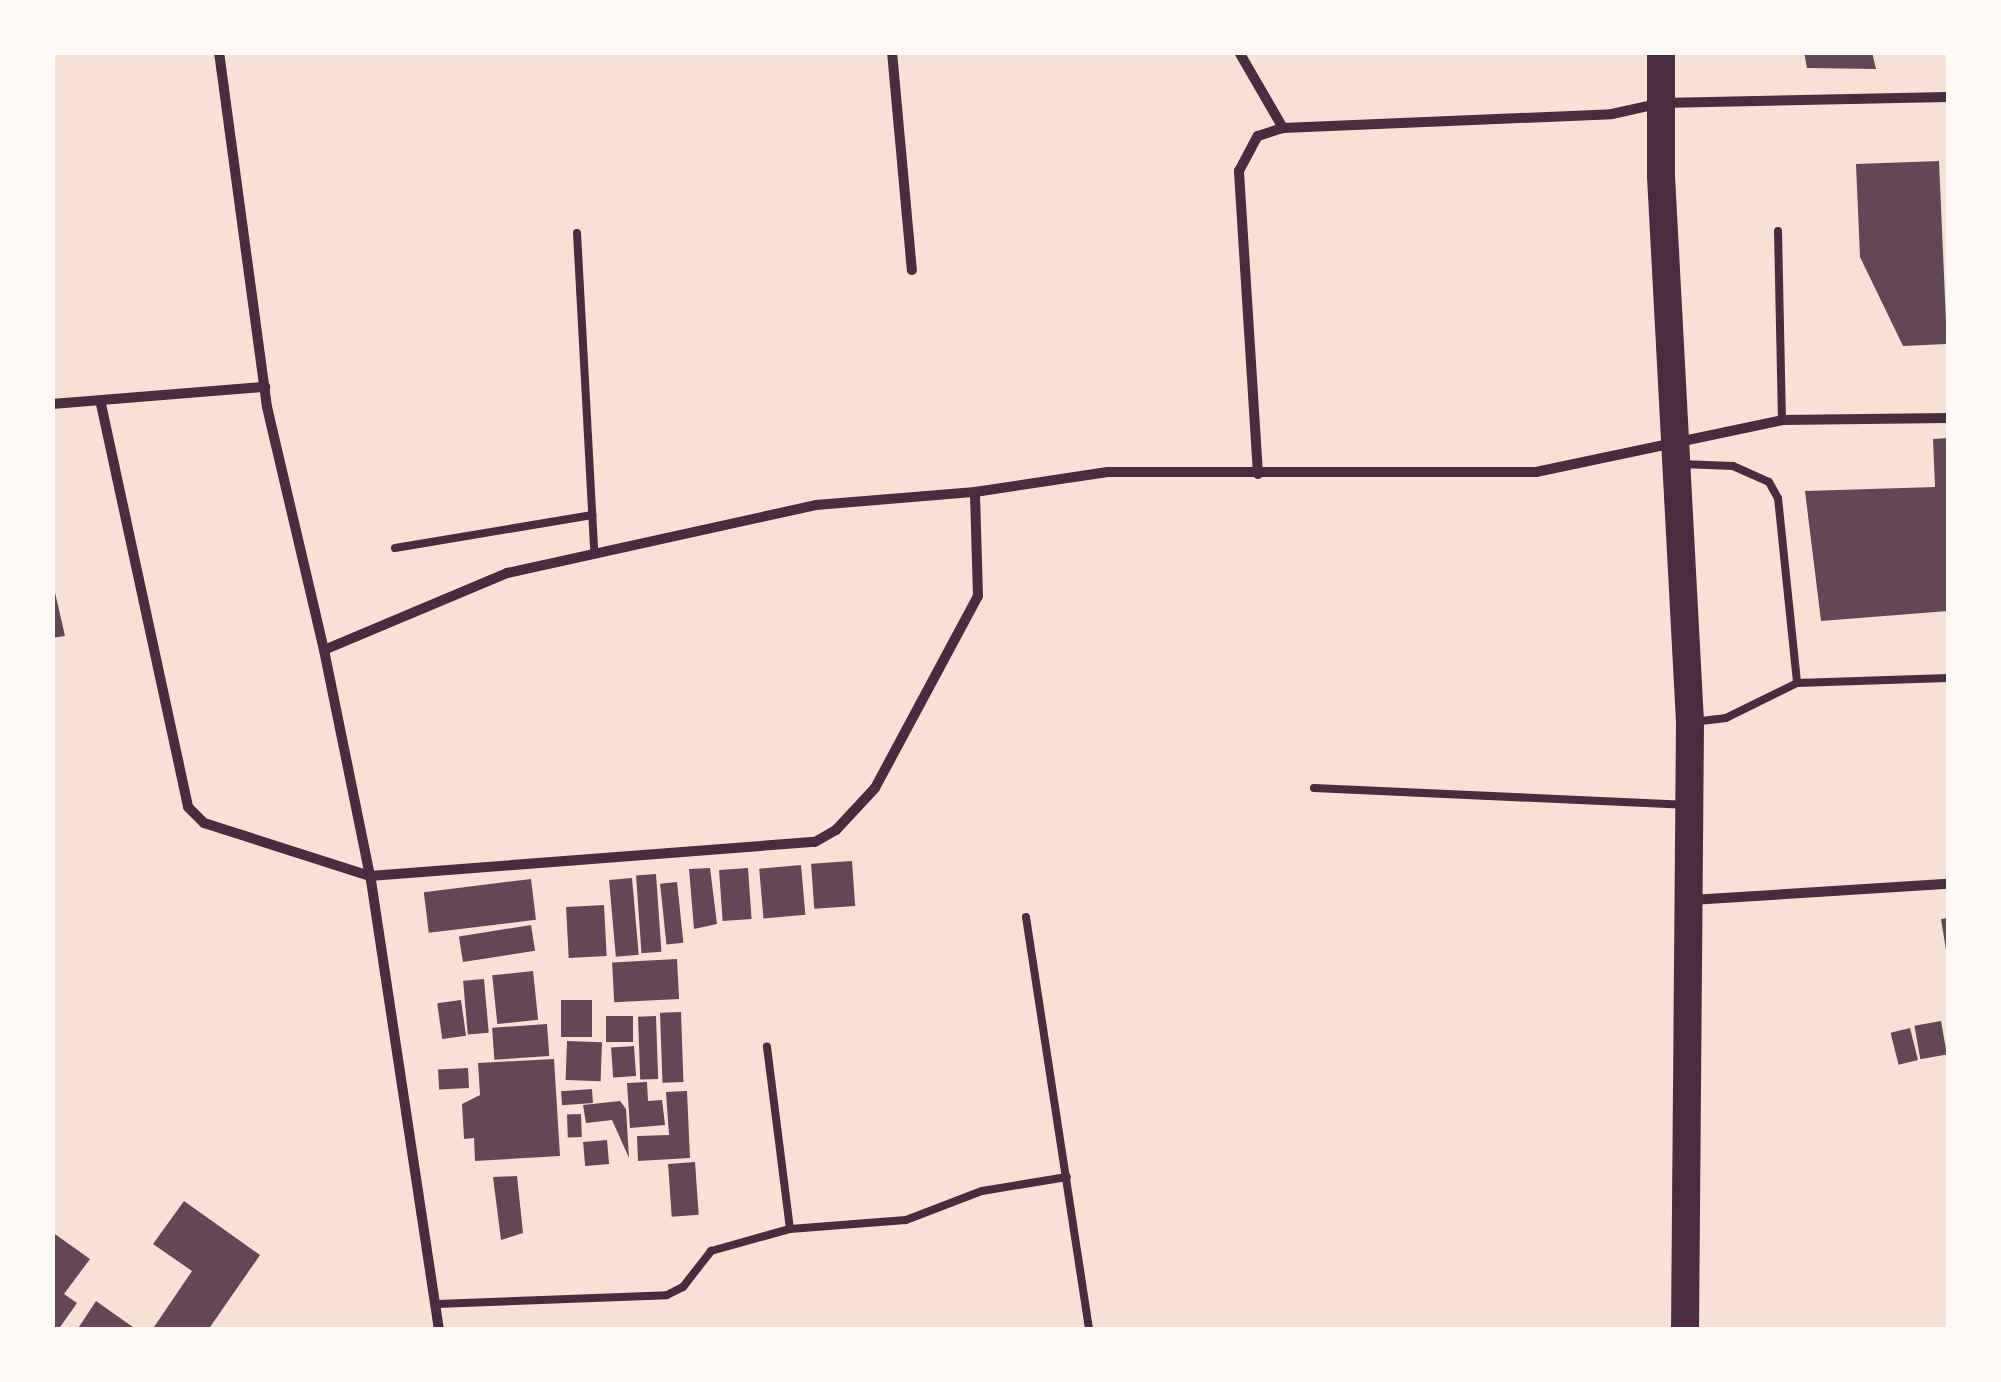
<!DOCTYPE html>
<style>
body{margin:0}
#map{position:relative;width:2001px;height:1382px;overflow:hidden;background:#f7e1d7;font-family:"Nunito Sans",sans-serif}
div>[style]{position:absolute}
.building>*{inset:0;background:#644757;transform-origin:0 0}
.service>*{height:8px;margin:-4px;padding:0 4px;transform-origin:4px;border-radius:4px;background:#4a2c40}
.minor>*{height:10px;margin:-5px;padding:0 5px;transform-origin:5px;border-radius:5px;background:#4a2c40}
.trunk>*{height:28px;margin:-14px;padding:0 14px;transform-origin:14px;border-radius:14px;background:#4a2c40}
span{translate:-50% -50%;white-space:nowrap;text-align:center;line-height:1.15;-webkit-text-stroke:9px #fffaf5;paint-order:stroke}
.frame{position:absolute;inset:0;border:55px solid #fffaf5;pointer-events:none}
</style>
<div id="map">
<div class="building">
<i style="clip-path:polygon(1804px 52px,1872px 52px,1876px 69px,1807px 68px)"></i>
<i style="clip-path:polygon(1939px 161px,1947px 344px,1903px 346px,1860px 257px,1856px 164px)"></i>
<i style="clip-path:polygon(1948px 438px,1948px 611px,1821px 621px,1805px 491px,1935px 487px,1933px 439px)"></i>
<i style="clip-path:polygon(52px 588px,54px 588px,65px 636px,52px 638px)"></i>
<i style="left:852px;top:861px;width:45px;height:41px;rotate:86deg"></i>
<i style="left:801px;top:865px;width:50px;height:42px;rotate:85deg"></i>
<i style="clip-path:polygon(710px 868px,717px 924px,694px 929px,689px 869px)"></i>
<i style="left:748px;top:868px;width:51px;height:29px;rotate:86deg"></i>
<i style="left:656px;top:874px;width:78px;height:20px;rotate:86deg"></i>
<i style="left:632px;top:878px;width:77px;height:23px;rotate:85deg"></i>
<i style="left:531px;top:879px;width:41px;height:108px;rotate:83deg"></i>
<i style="left:677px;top:882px;width:61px;height:17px;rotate:84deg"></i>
<i style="left:604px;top:905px;width:51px;height:38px;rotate:87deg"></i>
<i style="clip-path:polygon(1948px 918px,1948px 950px,1946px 950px,1941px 919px)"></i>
<i style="left:531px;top:925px;width:26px;height:73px;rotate:81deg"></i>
<i style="left:677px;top:959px;width:40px;height:65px;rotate:87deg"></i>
<i style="left:533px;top:971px;width:49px;height:41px;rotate:84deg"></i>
<i style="left:484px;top:979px;width:54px;height:21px;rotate:85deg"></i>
<i style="left:461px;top:1000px;width:36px;height:24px;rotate:82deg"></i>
<i style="left:561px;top:1000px;width:31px;height:37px"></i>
<i style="left:681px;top:1012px;width:70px;height:21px;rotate:88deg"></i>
<i style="left:606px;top:1016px;width:27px;height:26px"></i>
<i style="left:656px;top:1016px;width:63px;height:18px;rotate:88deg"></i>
<i style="left:1941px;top:1021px;width:34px;height:27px;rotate:80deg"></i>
<i style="left:547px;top:1024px;width:32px;height:55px;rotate:86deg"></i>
<i style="left:1910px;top:1028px;width:33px;height:20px;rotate:76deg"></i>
<i style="left:567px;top:1041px;width:35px;height:39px;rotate:2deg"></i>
<i style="left:634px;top:1046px;width:30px;height:23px;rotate:86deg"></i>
<i style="clip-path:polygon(554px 1059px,560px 1156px,475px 1161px,474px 1138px,464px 1139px,462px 1104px,480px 1095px,478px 1063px)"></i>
<i style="left:468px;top:1068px;width:20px;height:30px;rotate:87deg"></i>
<i style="clip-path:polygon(647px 1082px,648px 1101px,662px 1100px,665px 1125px,630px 1128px,627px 1083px)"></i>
<i style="left:592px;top:1089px;width:14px;height:31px;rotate:86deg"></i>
<i style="clip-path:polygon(687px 1091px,690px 1158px,638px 1161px,637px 1136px,669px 1135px,666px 1092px)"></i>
<i style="clip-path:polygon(620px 1101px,626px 1109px,629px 1158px,612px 1120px,586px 1123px,583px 1105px)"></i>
<i style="left:581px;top:1114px;width:23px;height:14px;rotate:88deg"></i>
<i style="left:607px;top:1140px;width:24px;height:24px;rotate:85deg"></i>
<i style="left:695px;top:1162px;width:53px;height:27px;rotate:86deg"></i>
<i style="clip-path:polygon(517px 1176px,523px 1233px,501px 1240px,493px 1177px)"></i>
<i style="clip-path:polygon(184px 1201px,260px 1255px,208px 1330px,152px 1330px,192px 1271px,153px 1244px)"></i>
<i style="clip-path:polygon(52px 1232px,90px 1259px,64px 1294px,77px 1303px,58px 1330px,52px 1330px)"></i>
<i style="clip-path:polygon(96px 1301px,137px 1330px,77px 1330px)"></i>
</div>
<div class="service">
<i style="left:1778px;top:231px;width:189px;rotate:88.8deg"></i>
<i style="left:577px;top:233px;width:319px;rotate:86.9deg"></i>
<i style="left:1681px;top:464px;width:52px;rotate:2.2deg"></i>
<i style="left:1733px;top:466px;width:39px;rotate:24deg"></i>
<i style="left:1769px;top:482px;width:18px;rotate:61deg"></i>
<i style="left:1778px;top:498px;width:186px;rotate:84.1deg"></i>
<i style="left:1797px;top:683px;width:79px;rotate:153.8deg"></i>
<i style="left:1726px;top:718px;width:31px;rotate:173deg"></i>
<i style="left:395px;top:548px;width:200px;rotate:-9.5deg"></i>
<i style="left:1797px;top:683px;width:151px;rotate:-1.9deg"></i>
<i style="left:1314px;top:788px;width:370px;rotate:2.6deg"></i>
<i style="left:1026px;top:917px;width:418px;rotate:81.3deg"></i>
<i style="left:790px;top:1229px;width:116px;rotate:-4.4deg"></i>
<i style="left:906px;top:1220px;width:81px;rotate:-20.9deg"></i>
<i style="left:982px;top:1191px;width:86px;rotate:-9.4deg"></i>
<i style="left:437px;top:1304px;width:230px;rotate:-2.2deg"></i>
<i style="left:667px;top:1295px;width:18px;rotate:-27deg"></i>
<i style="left:683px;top:1287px;width:46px;rotate:-52.1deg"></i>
<i style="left:711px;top:1251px;width:82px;rotate:-15.6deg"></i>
<i style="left:790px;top:1229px;width:184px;rotate:-97.2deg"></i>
</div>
<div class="minor">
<i style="left:219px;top:52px;width:358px;rotate:82.3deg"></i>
<i style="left:267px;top:407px;width:250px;rotate:76.8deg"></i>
<i style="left:892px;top:52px;width:219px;rotate:84.8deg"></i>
<i style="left:1239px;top:52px;width:88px;rotate:59.9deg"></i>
<i style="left:1283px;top:128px;width:329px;rotate:-2.4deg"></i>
<i style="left:1612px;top:114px;width:50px;rotate:-12.7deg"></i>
<i style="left:1661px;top:103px;width:287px;rotate:-1.2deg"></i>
<i style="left:52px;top:404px;width:214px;rotate:-4.6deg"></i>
<i style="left:101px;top:404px;width:412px;rotate:77.8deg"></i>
<i style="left:188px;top:807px;width:23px;rotate:45deg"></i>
<i style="left:204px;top:823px;width:174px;rotate:17.7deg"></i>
<i style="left:370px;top:876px;width:446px;rotate:-4.4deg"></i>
<i style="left:815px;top:842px;width:24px;rotate:-30deg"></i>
<i style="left:836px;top:830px;width:57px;rotate:-47.1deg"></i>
<i style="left:875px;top:788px;width:218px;rotate:-61.8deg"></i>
<i style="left:978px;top:596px;width:104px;rotate:-91.7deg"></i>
<i style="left:1258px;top:474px;width:304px;rotate:-93.6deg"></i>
<i style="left:1239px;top:171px;width:40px;rotate:-62deg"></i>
<i style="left:1258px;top:136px;width:26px;rotate:-18deg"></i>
<i style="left:1691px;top:900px;width:257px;rotate:-3.6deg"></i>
<i style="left:439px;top:1330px;width:459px;rotate:-98.6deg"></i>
<i style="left:370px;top:876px;width:231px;rotate:-101.5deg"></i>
<i style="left:324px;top:650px;width:199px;rotate:-22.8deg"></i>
<i style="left:507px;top:573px;width:316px;rotate:-12.4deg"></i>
<i style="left:816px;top:505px;width:160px;rotate:-4.7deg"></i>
<i style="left:975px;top:492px;width:134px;rotate:-8.6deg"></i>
<i style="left:1108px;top:472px;width:428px"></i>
<i style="left:1536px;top:472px;width:251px;rotate:-11.9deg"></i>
<i style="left:1782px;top:420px;width:166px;rotate:-0.7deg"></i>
</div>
<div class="trunk">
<i style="left:1661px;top:52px;width:124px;rotate:90deg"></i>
<i style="left:1661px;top:176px;width:547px;rotate:86.96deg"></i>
<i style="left:1690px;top:722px;width:608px;rotate:90.47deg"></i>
</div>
<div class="frame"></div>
</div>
